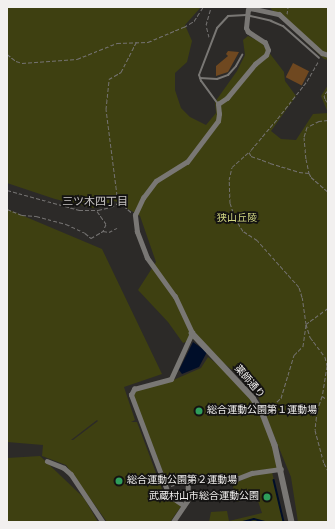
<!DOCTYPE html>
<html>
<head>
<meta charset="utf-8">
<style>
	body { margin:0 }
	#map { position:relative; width:335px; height:529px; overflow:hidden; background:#2c2a28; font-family:"Nunito Sans","Noto Sans JP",sans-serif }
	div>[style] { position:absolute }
	.green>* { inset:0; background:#3e4011 }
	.water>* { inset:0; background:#000e29 }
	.stream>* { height:1.5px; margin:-0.75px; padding:0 0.75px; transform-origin:0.75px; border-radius:0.75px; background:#000e29 }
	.building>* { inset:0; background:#6f4820; transform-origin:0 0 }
	.path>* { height:1px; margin-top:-0.5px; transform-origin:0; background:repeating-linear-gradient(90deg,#747271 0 4px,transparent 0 6px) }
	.service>* { height:2px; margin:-1px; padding:0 1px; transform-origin:1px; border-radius:1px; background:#797774 }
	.minor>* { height:4.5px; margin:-2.25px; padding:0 2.25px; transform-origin:2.25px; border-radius:2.25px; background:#797774 }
	.tertiary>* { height:5.5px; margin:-2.75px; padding:0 2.75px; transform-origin:2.75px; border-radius:2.75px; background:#797774 }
	.dots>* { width:11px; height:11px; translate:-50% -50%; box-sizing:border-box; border:2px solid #141312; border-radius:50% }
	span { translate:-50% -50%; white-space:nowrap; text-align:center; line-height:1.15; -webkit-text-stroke:3.5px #141312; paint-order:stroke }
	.park-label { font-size:10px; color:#d0d582 }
	.street-label { font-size:10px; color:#f2f0ef }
	.poi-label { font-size:10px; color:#f2f0ef }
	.left { translate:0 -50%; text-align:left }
	.right { translate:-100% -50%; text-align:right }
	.neighbourhood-label { font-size:11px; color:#c8c5c3 }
	.frame { position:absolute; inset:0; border:8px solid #f2f0ef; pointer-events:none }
</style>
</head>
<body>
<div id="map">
	<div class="green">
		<i style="clip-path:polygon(7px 7px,201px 7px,185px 25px,192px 41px,187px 62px,175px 73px,175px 90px,181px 108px,190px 117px,206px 125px,216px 113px,215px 102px,237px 71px,245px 55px,243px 40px,248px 36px,261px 42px,284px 72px,285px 81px,296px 96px,271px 131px,281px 139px,296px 140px,313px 114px,328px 113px,321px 96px,328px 85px,328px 522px,298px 522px,291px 477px,254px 387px,193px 339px,183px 343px,168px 322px,138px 290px,156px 262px,140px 216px,115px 201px,93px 208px,55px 199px,7px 183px)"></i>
		<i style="clip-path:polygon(269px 7px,328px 7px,328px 60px,324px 59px)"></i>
		<i style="clip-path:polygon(evenodd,7px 209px,102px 249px,162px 374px,124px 387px,135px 420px,131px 422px,137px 422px,165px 497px,182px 505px,170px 522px,107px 522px,66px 465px,42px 456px,43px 445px,7px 442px,7px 209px,97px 420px,98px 421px,73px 440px,71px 440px,97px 420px)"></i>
		<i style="clip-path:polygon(208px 357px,230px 374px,250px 398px,268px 423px,283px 468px,252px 471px,231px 480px,191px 478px,168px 485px,133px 395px,135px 390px,171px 381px,201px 368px)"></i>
		<i style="clip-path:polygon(40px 456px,84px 498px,98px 522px,7px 522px,7px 458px)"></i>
		<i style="clip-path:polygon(272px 472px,283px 522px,209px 522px,211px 512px,227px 511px,229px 521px,262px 513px,256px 495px,237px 502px,234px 499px,233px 484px,253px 475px)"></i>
	</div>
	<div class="water">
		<i style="clip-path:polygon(193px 342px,207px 352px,199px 367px,182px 374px,179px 370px)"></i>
	</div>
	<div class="stream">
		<i style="left:274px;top:480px;width:43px;rotate:76.6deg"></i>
		<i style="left:243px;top:522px;width:11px;rotate:-15deg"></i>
		<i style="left:254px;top:519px;width:11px;rotate:15deg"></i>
	</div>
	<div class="building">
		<i style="clip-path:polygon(228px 51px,239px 52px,228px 72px,216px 76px,216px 66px,228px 56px,226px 54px)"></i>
		<i style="left:293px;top:63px;width:18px;height:16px;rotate:27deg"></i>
	</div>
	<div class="path">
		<i style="left:287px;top:14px;width:7px;rotate:-82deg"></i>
		<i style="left:209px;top:37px;width:12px;rotate:-104deg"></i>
		<i style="left:206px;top:25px;width:19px;rotate:-74deg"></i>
		<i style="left:7px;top:54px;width:11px;rotate:38deg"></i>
		<i style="left:16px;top:61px;width:6px;rotate:18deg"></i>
		<i style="left:22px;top:63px;width:55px;rotate:-4.2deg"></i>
		<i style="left:77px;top:59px;width:43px;rotate:-21.8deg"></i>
		<i style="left:117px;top:43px;width:31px;rotate:-2deg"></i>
		<i style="left:148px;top:42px;width:39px;rotate:-23deg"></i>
		<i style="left:184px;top:27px;width:12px;rotate:-31deg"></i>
		<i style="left:194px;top:21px;width:17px;rotate:-57deg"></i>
		<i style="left:328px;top:90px;width:6px;rotate:129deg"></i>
		<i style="left:324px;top:95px;width:4px;rotate:76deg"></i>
		<i style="left:325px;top:99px;width:5px;rotate:53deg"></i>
		<i style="left:328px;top:120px;width:9px;rotate:174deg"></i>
		<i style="left:319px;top:121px;width:13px;rotate:153deg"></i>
		<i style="left:307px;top:127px;width:10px;rotate:107deg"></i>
		<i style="left:304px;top:137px;width:22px;rotate:85deg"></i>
		<i style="left:306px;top:159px;width:14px;rotate:78deg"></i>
		<i style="left:309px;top:173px;width:4px;rotate:63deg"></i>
		<i style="left:311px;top:177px;width:23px;rotate:41deg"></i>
		<i style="left:249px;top:152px;width:4px;rotate:63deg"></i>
		<i style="left:251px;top:156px;width:20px;rotate:20deg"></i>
		<i style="left:270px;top:163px;width:30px;rotate:17deg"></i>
		<i style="left:299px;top:172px;width:10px;rotate:6deg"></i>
		<i style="left:7px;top:190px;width:75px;rotate:15.5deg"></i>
		<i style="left:79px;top:210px;width:19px"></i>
		<i style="left:98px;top:210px;width:13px;rotate:-13deg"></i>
		<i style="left:111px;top:207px;width:8px;rotate:-30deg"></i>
		<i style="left:7px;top:209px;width:16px;rotate:22deg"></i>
		<i style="left:22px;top:215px;width:14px;rotate:4deg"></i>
		<i style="left:36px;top:216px;width:31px;rotate:15deg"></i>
		<i style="left:66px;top:224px;width:21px;rotate:25deg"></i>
		<i style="left:85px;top:233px;width:8px;rotate:40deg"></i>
		<i style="left:91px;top:238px;width:14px;rotate:-30deg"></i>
		<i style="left:97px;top:211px;width:16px;rotate:55deg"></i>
		<i style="left:106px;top:224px;width:8px;rotate:113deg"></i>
		<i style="left:103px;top:231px;width:6px;rotate:9deg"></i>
		<i style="left:109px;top:232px;width:9px;rotate:-27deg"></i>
		<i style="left:131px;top:212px;width:16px;rotate:-140deg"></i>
		<i style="left:119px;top:202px;width:7px;rotate:-106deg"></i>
		<i style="left:117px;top:195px;width:87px;rotate:-97.3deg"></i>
		<i style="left:106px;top:109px;width:30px;rotate:-84deg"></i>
		<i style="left:109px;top:79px;width:14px;rotate:-30deg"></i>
		<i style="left:121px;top:72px;width:34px;rotate:-63deg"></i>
		<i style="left:328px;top:308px;width:27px;rotate:144deg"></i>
		<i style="left:306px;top:324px;width:14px;rotate:73deg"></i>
		<i style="left:310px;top:337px;width:25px;rotate:53deg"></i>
		<i style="left:325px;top:357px;width:9px;rotate:77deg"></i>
		<i style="left:327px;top:366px;width:30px;rotate:99deg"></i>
		<i style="left:322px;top:396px;width:16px;rotate:108deg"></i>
		<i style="left:317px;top:411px;width:19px;rotate:96deg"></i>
		<i style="left:315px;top:430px;width:34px;rotate:75deg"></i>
		<i style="left:324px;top:463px;width:9px;rotate:63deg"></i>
		<i style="left:322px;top:396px;width:7px;rotate:34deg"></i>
		<i style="left:268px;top:410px;width:18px;rotate:-43deg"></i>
		<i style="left:281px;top:398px;width:45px;rotate:-73.2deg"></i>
		<i style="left:294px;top:355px;width:13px;rotate:-45deg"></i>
		<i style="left:303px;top:346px;width:22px;rotate:-82deg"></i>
		<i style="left:306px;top:324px;width:27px;rotate:-98deg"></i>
		<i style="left:302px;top:297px;width:10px;rotate:-107deg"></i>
		<i style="left:299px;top:287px;width:63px;rotate:-131.8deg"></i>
		<i style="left:257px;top:240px;width:17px;rotate:-147deg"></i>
		<i style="left:243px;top:231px;width:15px;rotate:-122deg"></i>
		<i style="left:235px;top:218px;width:16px;rotate:-108deg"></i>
		<i style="left:230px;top:203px;width:23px;rotate:-92deg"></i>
		<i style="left:229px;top:180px;width:13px;rotate:-77deg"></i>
		<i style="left:232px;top:167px;width:25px;rotate:-42deg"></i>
		<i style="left:251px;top:150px;width:35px;rotate:-50deg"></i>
		<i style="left:274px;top:123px;width:53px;rotate:-51.8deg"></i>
		<i style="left:307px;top:81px;width:22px;rotate:-60deg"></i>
		<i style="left:171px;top:486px;width:13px;rotate:-18deg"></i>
	</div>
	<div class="service">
		<i style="left:200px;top:78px;width:17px;rotate:3deg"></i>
		<i style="left:217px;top:79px;width:12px;rotate:-20deg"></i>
		<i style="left:228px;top:75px;width:12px;rotate:-48deg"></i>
		<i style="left:236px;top:66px;width:13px;rotate:-61deg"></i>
		<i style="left:218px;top:104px;width:29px;rotate:-126deg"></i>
		<i style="left:201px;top:81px;width:6px;rotate:-108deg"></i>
		<i style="left:199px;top:75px;width:50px;rotate:-69deg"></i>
		<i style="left:217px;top:28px;width:16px;rotate:-47deg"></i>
		<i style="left:228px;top:16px;width:18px;rotate:-3deg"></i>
		<i style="left:246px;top:15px;width:26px;rotate:13deg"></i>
		<i style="left:271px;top:21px;width:13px;rotate:23deg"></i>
		<i style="left:283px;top:26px;width:48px;rotate:41.6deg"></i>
	</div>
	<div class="minor">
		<i style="left:47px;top:461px;width:18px;rotate:22deg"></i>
		<i style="left:64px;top:468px;width:9px;rotate:41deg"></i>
		<i style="left:71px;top:474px;width:58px;rotate:56.3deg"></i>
		<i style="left:184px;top:506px;width:18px;rotate:-146deg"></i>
		<i style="left:169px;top:496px;width:108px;rotate:-110.6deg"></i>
		<i style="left:131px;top:395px;width:7px;rotate:-63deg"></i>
		<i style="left:134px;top:389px;width:38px;rotate:-15deg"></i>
		<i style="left:171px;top:379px;width:51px;rotate:-65.5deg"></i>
		<i style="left:192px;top:333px;width:40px;rotate:-115deg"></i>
		<i style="left:175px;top:297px;width:48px;rotate:-125.7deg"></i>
		<i style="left:147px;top:258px;width:28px;rotate:-111deg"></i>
		<i style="left:137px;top:232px;width:17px;rotate:-97deg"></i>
		<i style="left:135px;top:215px;width:19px;rotate:-65deg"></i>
		<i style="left:143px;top:198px;width:21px;rotate:-53deg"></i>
		<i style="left:156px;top:181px;width:36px;rotate:-32deg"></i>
		<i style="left:187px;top:162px;width:51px;rotate:-52.9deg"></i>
		<i style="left:218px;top:121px;width:7px;rotate:-82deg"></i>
		<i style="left:219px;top:114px;width:10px;rotate:-96deg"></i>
		<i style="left:218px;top:104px;width:11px;rotate:-34deg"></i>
		<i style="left:227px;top:98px;width:44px;rotate:-50.5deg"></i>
		<i style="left:255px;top:64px;width:14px;rotate:-39deg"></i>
		<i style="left:266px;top:55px;width:5px;rotate:-68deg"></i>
		<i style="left:268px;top:50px;width:8px;rotate:-113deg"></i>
		<i style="left:265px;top:43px;width:20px;rotate:-147deg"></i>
		<i style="left:248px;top:32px;width:4px;rotate:-117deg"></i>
		<i style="left:246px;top:28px;width:18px;rotate:-84deg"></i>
		<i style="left:248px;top:10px;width:3px;rotate:-45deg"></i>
		<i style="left:250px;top:8px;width:30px;rotate:12deg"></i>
		<i style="left:279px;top:14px;width:58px;rotate:42.2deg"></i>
		<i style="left:322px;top:53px;width:6px;rotate:18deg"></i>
		<i style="left:173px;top:522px;width:25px;rotate:-56deg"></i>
		<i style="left:187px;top:501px;width:21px;rotate:-87deg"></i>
		<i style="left:188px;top:480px;width:43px;rotate:1.3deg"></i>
		<i style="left:231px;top:481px;width:22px;rotate:-21deg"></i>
		<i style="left:252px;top:473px;width:29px;rotate:-8deg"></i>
	</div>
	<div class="tertiary">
		<i style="left:192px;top:333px;width:89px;rotate:46.8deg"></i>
		<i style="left:253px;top:398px;width:19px;rotate:58deg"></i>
		<i style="left:263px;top:414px;width:33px;rotate:69deg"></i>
		<i style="left:275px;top:445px;width:79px;rotate:77.6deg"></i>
	</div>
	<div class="dots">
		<i style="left:199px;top:411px;background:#2e9e5b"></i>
		<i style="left:119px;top:481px;background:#2e9e5b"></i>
		<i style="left:267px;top:497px;background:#2e9e5b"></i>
	</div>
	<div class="park-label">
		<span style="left:237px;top:219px">狭山丘陵</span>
	</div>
	<div class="street-label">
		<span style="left:249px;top:382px;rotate:49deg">薬師通り</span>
	</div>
	<div class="poi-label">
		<span class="left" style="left:207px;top:411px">総合運動公園第１運動場</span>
		<span class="left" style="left:127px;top:481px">総合運動公園第２運動場</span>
		<span class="right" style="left:259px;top:497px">武蔵村山市総合運動公園</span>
	</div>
	<div class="neighbourhood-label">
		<span style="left:95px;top:202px">三ツ木四丁目</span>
	</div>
	<div class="frame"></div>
</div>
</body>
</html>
